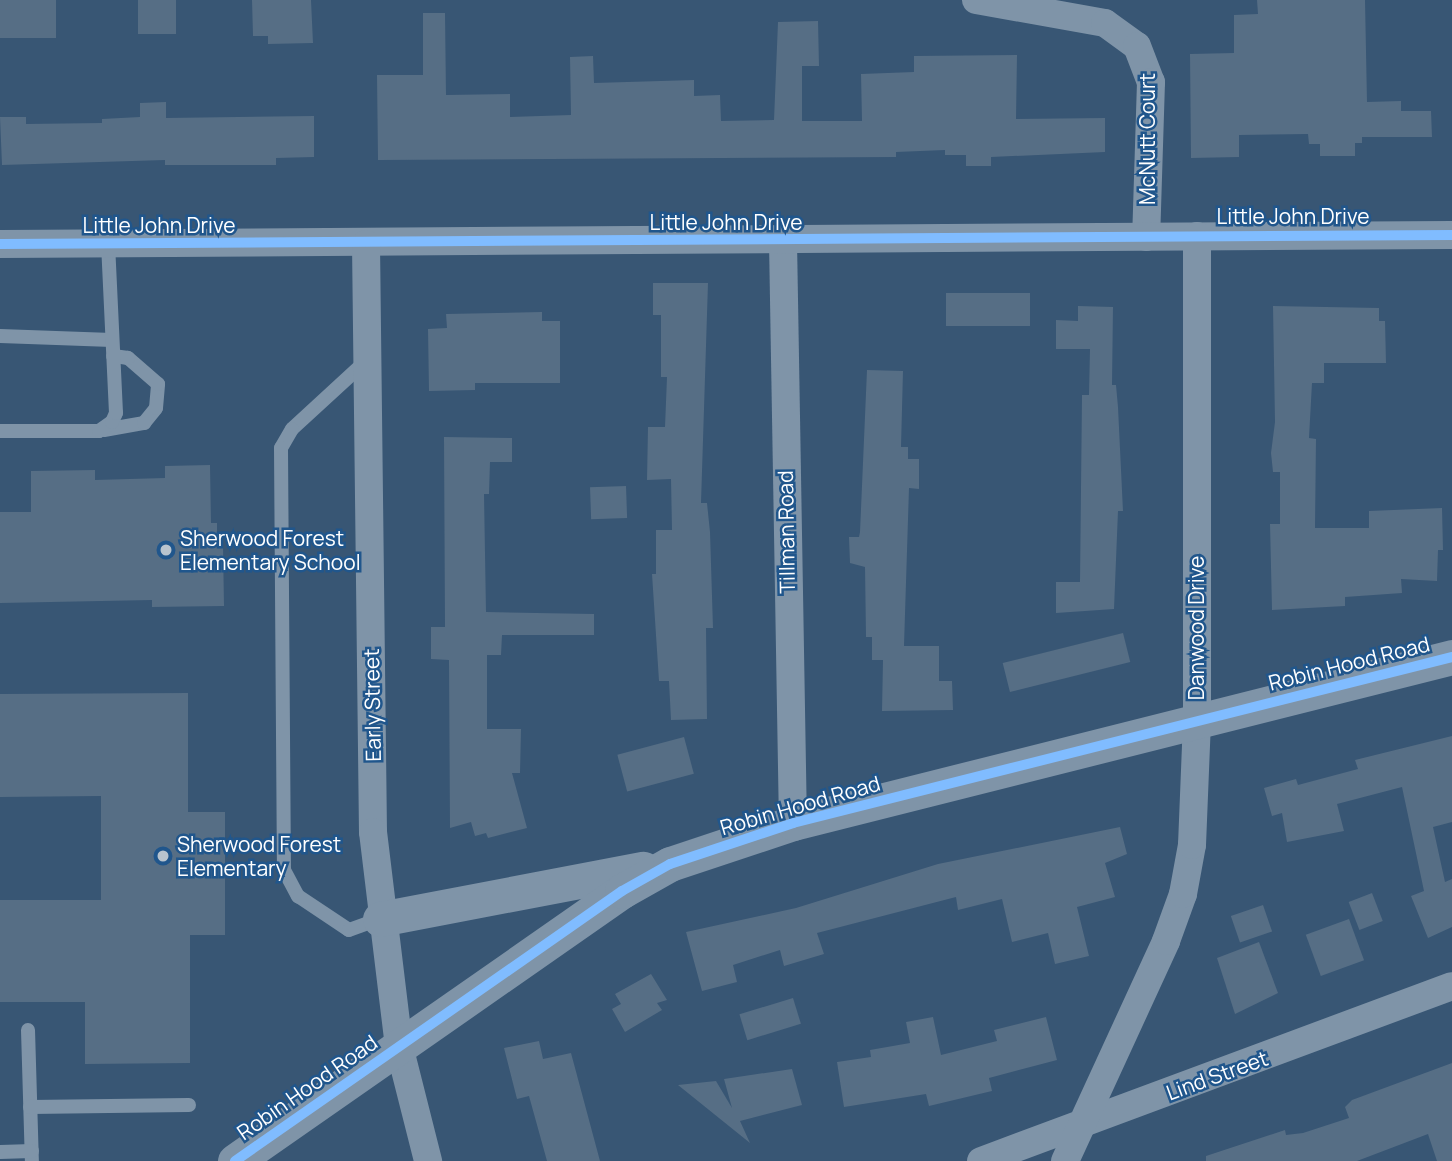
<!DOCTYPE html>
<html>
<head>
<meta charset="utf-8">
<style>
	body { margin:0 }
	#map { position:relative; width:1452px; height:1161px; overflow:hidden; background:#385674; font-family:Manrope,sans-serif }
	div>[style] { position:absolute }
	.building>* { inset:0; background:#566e85; transform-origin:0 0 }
	.service>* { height:14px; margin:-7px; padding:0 7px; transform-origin:7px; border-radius:7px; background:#7f94a8 }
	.minor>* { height:28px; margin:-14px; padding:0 14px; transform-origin:14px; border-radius:14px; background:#7f94a8 }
	.tertiary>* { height:35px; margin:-17.5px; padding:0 17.5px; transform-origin:17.5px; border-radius:17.5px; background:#7f94a8 }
	.cycleway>* { height:10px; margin:-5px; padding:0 5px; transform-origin:5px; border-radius:5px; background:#80bcff }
	.dots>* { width:19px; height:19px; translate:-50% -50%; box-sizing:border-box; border:4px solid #20568c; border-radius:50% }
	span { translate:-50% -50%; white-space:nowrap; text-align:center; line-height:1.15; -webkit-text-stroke:5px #20568c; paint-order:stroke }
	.street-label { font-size:21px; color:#fff }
	.poi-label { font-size:21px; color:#fff }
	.left { translate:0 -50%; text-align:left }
</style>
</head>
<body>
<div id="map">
	<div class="building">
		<i style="left:0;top:0;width:56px;height:38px"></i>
		<i style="left:138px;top:0;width:38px;height:34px"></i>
		<i style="clip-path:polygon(252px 0,311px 0,313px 43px,268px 44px,268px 36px,253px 36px)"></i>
		<i style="clip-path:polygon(1257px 0,1365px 0,1367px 102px,1401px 101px,1401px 111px,1431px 111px,1432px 137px,1362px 137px,1362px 143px,1355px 143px,1355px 156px,1320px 156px,1320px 144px,1309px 144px,1308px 134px,1239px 135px,1239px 157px,1191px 158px,1190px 54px,1234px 53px,1234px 15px,1258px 14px)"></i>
		<i style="clip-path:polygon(423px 13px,445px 13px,446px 95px,510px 94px,510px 117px,571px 115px,570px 57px,593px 56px,594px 83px,694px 80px,694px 96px,720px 95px,721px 121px,774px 120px,778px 22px,818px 21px,819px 66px,802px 66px,802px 121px,862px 121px,861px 74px,914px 72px,914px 56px,1017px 55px,1016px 119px,1105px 118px,1105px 152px,991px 157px,991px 166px,966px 166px,966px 155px,945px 155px,945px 150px,896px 152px,896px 157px,378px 160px,377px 75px,423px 75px)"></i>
		<i style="clip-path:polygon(166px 102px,166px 118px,314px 116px,314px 157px,276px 158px,276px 165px,165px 165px,165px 160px,2px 165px,0 117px,26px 117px,26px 124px,102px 123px,102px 119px,140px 117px,140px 103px)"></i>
		<i style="clip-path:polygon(653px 283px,708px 283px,701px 503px,707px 503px,710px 532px,713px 628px,706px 628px,707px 719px,671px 720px,669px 681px,659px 681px,652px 574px,656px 574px,656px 530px,672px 530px,671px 479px,647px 480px,648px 427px,665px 427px,667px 377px,661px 377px,661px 315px,653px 315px)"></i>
		<i style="left:1030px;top:293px;width:33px;height:84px;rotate:90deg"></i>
		<i style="clip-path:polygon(1078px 306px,1113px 307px,1112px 385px,1116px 385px,1118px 407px,1123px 511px,1118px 511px,1114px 609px,1056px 613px,1056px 582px,1080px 582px,1082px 395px,1089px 395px,1090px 349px,1056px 349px,1056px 320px,1078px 321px)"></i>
		<i style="clip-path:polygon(1273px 306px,1379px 308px,1379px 321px,1385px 321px,1386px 363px,1324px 363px,1324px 383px,1312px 383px,1309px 438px,1316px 439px,1315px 528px,1369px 528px,1369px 511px,1442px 508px,1443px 550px,1438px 550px,1437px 581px,1401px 579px,1402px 593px,1345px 597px,1345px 606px,1272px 610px,1270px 524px,1280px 524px,1280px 472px,1273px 472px,1271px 453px,1275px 422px)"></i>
		<i style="clip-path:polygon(542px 312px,542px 321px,560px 321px,560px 383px,475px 383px,475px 390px,429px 391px,428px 329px,447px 328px,446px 314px)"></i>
		<i style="clip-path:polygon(867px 370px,903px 371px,901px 447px,908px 447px,908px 459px,919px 459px,919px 489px,909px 488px,904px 646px,939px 646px,939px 681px,952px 681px,953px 710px,882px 711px,883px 660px,872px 660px,872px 637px,866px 637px,865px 567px,850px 563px,849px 537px,859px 537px,860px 532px)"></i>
		<i style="clip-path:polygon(444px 437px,512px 438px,512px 462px,490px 462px,489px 494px,484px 494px,486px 612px,594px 614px,594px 635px,502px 635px,501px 655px,487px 655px,487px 729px,521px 729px,520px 773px,512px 773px,527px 828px,488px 838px,486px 833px,475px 836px,471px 822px,450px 828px,449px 660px,431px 659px,431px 627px,445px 627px)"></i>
		<i style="clip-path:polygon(210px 465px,211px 523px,217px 523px,217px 546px,223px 545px,224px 606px,152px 607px,152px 600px,0 603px,0 512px,31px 512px,31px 471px,95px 470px,95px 480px,165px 478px,165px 466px)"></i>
		<i style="left:626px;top:486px;width:32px;height:36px;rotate:88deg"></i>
		<i style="left:1123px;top:633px;width:30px;height:124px;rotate:76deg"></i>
		<i style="clip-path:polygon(188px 693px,188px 812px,225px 812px,225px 935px,190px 935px,190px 1063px,85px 1064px,85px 1002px,0 1002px,0 900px,101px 900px,101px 796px,0 797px,0 694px)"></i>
		<i style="clip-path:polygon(1452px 736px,1452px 822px,1433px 827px,1445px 882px,1452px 879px,1452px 927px,1428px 938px,1411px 896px,1424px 891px,1402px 787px,1337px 804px,1344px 831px,1287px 842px,1282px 813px,1272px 816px,1264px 788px,1296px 779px,1298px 785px,1358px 769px,1355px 760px)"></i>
		<i style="left:684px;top:737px;width:38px;height:69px;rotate:75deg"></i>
		<i style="clip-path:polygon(1120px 827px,1127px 854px,1105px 863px,1115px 897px,1077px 907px,1089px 956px,1055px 964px,1048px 933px,1012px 942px,1002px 899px,958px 910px,956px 897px,817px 933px,824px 954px,784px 966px,780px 950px,733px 965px,737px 982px,702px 991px,686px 932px,796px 908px,938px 864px)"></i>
		<i style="left:1372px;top:893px;width:30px;height:25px;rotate:69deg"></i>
		<i style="left:1263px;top:905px;width:28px;height:34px;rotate:71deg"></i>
		<i style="left:1349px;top:919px;width:44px;height:46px;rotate:70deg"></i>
		<i style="clip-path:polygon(1259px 942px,1278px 993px,1235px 1014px,1217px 958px)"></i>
		<i style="clip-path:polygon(651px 974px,667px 1000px,657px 1003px,662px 1010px,625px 1032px,612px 1009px,621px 1004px,615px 994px)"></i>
		<i style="left:793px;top:998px;width:27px;height:56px;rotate:73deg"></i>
		<i style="clip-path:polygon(933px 1017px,941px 1055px,997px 1041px,994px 1030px,1046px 1017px,1057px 1060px,989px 1078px,992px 1091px,929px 1106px,926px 1094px,844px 1107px,837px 1062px,871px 1057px,870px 1050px,910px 1043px,906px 1022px)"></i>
		<i style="clip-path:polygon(539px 1041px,543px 1059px,571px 1053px,600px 1161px,547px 1161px,529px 1096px,517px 1099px,504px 1048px)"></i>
		<i style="clip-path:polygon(1452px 1063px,1452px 1161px,1437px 1161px,1428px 1134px,1357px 1161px,1206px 1161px,1206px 1156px,1285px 1130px,1286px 1135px,1303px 1133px,1349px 1118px,1345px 1107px,1352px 1100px)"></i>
		<i style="clip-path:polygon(792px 1069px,802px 1105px,740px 1121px,750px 1143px,678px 1085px,716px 1081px,732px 1108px,724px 1079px)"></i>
	</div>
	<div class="service">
		<i style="left:0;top:336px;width:112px;rotate:2deg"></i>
		<i style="left:366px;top:361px;width:100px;rotate:137.4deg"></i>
		<i style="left:292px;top:429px;width:22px;rotate:120deg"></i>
		<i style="left:281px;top:448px;width:422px;rotate:89.6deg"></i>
		<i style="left:284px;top:870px;width:30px;rotate:62deg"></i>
		<i style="left:298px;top:896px;width:61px;rotate:33.7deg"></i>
		<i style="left:349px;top:930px;width:33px;rotate:-20deg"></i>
		<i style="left:104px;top:430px;width:41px;rotate:-9.9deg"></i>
		<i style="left:144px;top:423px;width:19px;rotate:-51deg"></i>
		<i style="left:156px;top:408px;width:24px;rotate:-85deg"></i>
		<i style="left:158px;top:384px;width:40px;rotate:-139deg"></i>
		<i style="left:128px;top:358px;width:15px;rotate:-172deg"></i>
		<i style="left:0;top:431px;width:99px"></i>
		<i style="left:99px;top:431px;width:16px;rotate:-35deg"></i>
		<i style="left:112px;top:422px;width:10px;rotate:-66deg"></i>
		<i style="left:116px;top:413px;width:169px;rotate:-92.7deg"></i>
		<i style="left:28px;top:1030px;width:131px;rotate:88.3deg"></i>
		<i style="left:30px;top:1107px;width:159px;rotate:-0.7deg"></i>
		<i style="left:0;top:1152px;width:32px;rotate:-2deg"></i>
	</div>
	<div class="minor">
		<i style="left:976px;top:0;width:131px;rotate:10.1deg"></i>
		<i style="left:1105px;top:23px;width:39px;rotate:36deg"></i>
		<i style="left:1137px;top:46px;width:39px;rotate:69deg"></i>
		<i style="left:1151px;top:82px;width:155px;rotate:91.8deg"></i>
		<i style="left:783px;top:241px;width:582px;rotate:89.02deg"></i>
		<i style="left:0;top:244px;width:1452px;rotate:-0.36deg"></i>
		<i style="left:366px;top:244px;width:588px;rotate:89.32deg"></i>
		<i style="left:373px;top:832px;width:216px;rotate:83.1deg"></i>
		<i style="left:399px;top:1046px;width:119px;rotate:75.8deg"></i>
		<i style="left:981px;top:1161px;width:502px;rotate:-20.38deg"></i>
		<i style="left:1065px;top:1161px;width:242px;rotate:-65.3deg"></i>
		<i style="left:1166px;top:941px;width:50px;rotate:-70.1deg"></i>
		<i style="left:1183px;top:894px;width:50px;rotate:-79.6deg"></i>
		<i style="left:1192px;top:845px;width:124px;rotate:-87.7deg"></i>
		<i style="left:1197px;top:721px;width:485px;rotate:-90deg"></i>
	</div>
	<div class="tertiary">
		<i style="left:380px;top:919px;width:268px;rotate:-10.8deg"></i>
		<i style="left:235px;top:1161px;width:472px;rotate:-34.9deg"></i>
		<i style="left:622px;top:891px;width:55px;rotate:-29.4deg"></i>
		<i style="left:670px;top:864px;width:130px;rotate:-18.4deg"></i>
		<i style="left:793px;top:823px;width:680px;rotate:-14.14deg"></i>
	</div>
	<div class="cycleway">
		<i style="left:0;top:244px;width:1452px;rotate:-0.36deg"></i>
		<i style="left:235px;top:1161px;width:472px;rotate:-34.9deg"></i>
		<i style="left:622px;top:891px;width:55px;rotate:-29.4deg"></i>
		<i style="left:670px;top:864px;width:130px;rotate:-18.4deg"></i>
		<i style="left:793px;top:823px;width:680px;rotate:-14.14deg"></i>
	</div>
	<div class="dots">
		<i style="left:166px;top:550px;background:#b9c4ce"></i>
		<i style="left:163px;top:856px;background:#b9c4ce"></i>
	</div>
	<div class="street-label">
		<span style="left:1147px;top:139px;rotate:-90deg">McNutt Court</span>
		<span style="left:1293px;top:216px">Little John Drive</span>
		<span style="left:726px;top:222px">Little John Drive</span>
		<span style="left:159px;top:225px">Little John Drive</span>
		<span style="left:786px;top:532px;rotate:-91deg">Tillman Road</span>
		<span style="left:1196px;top:628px;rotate:-90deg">Danwood Drive</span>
		<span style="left:1349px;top:663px;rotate:-14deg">Robin Hood Road</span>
		<span style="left:372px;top:705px;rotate:-91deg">Early Street</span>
		<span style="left:800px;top:805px;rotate:-16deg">Robin Hood Road</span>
		<span style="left:1217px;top:1075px;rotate:-20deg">Lind Street</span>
		<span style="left:307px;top:1087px;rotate:-35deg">Robin Hood Road</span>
	</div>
	<div class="poi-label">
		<span class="left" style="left:180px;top:550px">Sherwood Forest<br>Elementary School</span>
		<span class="left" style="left:177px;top:856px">Sherwood Forest<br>Elementary</span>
	</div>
</div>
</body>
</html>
